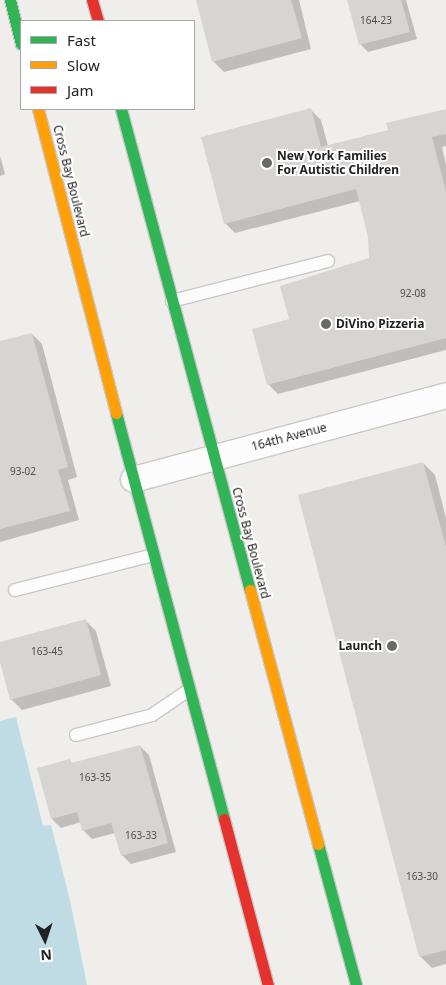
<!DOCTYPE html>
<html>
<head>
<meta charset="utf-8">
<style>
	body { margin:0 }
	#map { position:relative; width:446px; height:985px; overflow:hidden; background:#f0eeeb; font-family:"Noto Sans",sans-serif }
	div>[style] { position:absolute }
	.water>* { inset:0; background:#bfdbe3 }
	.shadow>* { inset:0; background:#0003 }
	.building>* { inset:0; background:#d7d4d2 }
	.roads { filter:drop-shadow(1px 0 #c9c8c7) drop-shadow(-1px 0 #c9c8c7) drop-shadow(0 1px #c9c8c7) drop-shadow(0 -1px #c9c8c7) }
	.lane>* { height:12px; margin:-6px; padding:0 6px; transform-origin:6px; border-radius:6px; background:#fdfcfc }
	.street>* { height:25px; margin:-12.5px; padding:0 12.5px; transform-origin:12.5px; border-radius:12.5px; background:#fdfcfc }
	.fast>* { height:11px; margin:-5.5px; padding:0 5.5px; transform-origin:5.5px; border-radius:5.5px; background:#30b455 }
	.slow>* { height:11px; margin:-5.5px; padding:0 5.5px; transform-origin:5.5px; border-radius:5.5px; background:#ff9f0a }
	.jam>* { height:11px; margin:-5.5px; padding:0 5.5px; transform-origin:5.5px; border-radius:5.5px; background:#e5322d }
	.dots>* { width:14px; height:14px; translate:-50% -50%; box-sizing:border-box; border:2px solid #fff; border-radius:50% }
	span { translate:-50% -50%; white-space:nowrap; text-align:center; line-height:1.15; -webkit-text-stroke:4px #fff; paint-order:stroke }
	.number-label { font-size:10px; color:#4f4e4e }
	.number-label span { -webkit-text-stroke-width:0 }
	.poi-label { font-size:12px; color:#222; font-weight:700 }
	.left { translate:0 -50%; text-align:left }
	.right { translate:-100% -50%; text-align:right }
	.street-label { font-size:12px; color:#222 }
	.legend { position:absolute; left:20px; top:20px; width:175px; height:90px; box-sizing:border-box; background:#fff; border:1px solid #a7a7a7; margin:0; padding:6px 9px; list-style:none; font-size:15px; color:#222 }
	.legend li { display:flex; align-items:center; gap:10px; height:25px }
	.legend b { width:25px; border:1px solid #a7a7a7 }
	.north { position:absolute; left:20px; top:915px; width:50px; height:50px; -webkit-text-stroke:4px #fff; paint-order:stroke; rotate:176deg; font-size:14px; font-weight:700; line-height:20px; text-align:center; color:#222 }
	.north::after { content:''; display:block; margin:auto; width:18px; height:22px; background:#222; clip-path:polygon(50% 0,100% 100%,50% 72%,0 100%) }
</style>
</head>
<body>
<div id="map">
	<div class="water">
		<i style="clip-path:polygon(16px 717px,43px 826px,51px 825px,71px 905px,87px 985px,0 985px,0 721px)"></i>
	</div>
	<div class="shadow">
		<i style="clip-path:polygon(197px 0,299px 0,311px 49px,224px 72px,213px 61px)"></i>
		<i style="clip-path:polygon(348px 0,406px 0,417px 39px,368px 52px,360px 44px)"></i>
		<i style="clip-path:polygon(311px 110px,321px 120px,328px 146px,390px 131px,446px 110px,446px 146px,442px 147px,446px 165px,446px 350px,278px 394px,268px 384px,291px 320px,343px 266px,371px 259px,370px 236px,360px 201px,235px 233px,225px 223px)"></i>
		<i style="clip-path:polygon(0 156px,5px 174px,0 176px)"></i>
		<i style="clip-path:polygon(32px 334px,42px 344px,77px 477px,68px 480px,79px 520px,0 542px,0 342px)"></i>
		<i style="clip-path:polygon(423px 463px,435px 475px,446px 518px,446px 964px,432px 968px,420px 956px)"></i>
		<i style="clip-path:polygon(86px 621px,96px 631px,111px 686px,22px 710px,11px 699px,0 657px,0 644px)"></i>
		<i style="clip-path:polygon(140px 746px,149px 755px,176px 852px,131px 864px,122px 855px,115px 833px,92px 839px,83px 830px,81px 822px,61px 828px,52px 819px,39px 769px,70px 761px,73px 764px)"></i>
	</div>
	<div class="building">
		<i style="clip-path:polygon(196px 0,291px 0,302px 38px,212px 62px)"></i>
		<i style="clip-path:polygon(347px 0,401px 0,410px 32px,359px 45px)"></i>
		<i style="clip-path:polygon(311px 108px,321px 147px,388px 130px,386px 123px,446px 109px,446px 134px,432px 137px,446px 192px,446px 338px,267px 385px,252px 329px,289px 319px,280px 286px,369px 258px,368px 237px,356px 189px,224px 224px,201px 137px)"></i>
		<i style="clip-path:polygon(32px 333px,68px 467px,58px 470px,70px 511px,0 529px,0 341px)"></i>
		<i style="clip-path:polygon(423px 462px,446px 547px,446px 950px,419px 957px,298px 495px)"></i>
		<i style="clip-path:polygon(86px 619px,101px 675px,10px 700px,0 662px,0 642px)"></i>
		<i style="clip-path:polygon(140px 745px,168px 843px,121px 856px,111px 823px,82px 831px,77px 812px,51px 819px,37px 768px,70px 759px,71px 763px)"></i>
	</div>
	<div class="roads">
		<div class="lane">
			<i style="left:172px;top:301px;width:161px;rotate:-14.4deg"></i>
			<i style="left:15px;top:590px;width:142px;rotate:-14.2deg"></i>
			<i style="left:76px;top:735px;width:79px;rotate:-14.7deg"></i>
			<i style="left:152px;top:715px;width:45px;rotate:-34deg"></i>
		</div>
		<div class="street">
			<i style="left:133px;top:479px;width:324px;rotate:-15deg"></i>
		</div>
		<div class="fast">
			<i style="left:10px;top:0;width:45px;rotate:76deg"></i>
			<i style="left:121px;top:109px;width:498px;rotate:75deg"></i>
			<i style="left:116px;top:413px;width:420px;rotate:75.1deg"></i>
			<i style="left:318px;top:844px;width:146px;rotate:74.9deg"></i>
		</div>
		<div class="slow">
			<i style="left:38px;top:109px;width:314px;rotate:75.6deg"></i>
			<i style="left:250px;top:590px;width:263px;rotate:75deg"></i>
		</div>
		<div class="jam">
			<i style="left:92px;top:0;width:22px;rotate:74deg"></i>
			<i style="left:224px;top:819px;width:172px;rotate:75.2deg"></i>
		</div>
	</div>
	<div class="dots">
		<i style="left:267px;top:163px;background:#6a6968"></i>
		<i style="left:326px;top:324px;background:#6a6968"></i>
		<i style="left:392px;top:646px;background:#6a6968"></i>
	</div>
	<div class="number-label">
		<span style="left:376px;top:21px">164-23</span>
		<span style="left:413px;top:294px">92-08</span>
		<span style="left:23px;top:472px">93-02</span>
		<span style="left:47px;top:652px">163-45</span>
		<span style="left:95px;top:778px">163-35</span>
		<span style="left:141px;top:836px">163-33</span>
		<span style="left:422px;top:877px">163-30</span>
	</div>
	<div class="poi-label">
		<span class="left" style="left:277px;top:163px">New York Families<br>For Autistic Children</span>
		<span class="left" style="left:336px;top:324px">DiVino Pizzeria</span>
		<span class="right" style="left:382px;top:646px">Launch</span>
	</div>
	<div class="street-label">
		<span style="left:71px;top:181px;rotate:76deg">Cross Bay Boulevard</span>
		<span style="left:289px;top:437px;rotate:-15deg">164th Avenue</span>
		<span style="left:251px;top:543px;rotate:75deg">Cross Bay Boulevard</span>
	</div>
	<ul class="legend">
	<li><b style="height:6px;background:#30b455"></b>Fast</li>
	<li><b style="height:6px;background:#ff9f0a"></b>Slow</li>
	<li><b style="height:6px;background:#e5322d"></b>Jam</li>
	</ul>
	<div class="north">N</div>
</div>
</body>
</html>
